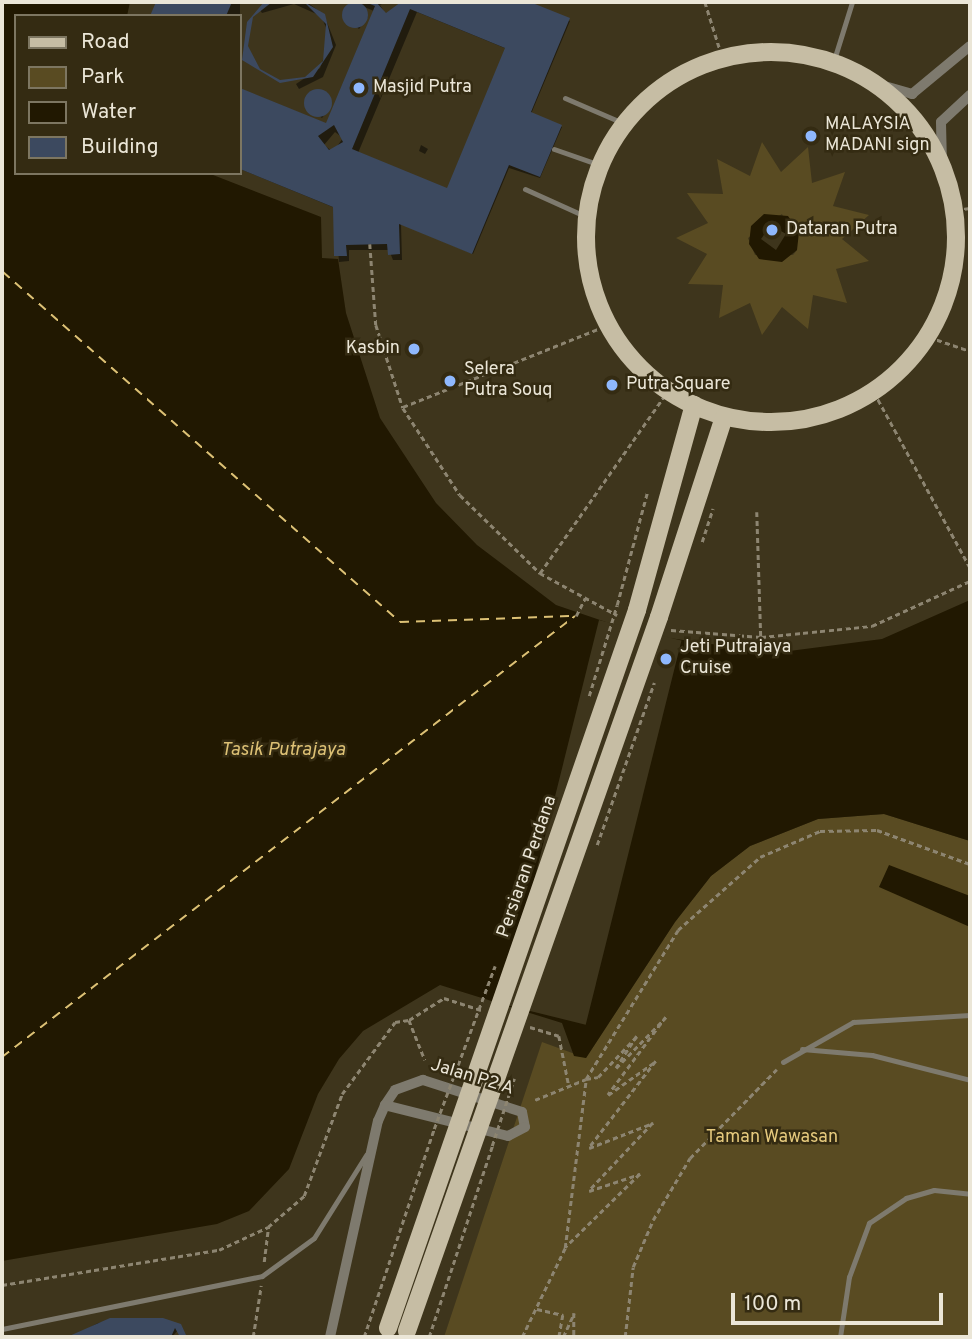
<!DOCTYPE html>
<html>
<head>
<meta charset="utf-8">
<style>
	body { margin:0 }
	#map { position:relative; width:972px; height:1339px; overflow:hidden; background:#3e351c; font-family:Overpass,sans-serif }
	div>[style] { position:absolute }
	.green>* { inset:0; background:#594b22 }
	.water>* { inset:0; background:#211801 }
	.pier>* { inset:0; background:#3e351c; transform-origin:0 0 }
	.shadow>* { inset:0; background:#0007; transform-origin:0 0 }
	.ferry>* { height:2px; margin-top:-1px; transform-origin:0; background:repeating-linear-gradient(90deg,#ddc175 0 9px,transparent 0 16px) }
	.building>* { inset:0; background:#3c495f }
	.round { border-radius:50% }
	.path>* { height:2.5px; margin-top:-1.25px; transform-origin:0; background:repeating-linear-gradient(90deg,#8d8571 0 5px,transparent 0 8.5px) }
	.service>* { height:5px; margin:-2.5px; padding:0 2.5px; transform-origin:2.5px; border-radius:2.5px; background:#7e7a6e }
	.minor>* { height:10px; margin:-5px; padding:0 5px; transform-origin:5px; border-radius:5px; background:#7e7a6e }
	.primary>* { height:18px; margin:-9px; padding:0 9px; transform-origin:9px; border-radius:9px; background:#c6bda4 }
	.primary>.ring { margin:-9px; padding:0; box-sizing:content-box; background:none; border:18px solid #c6bda4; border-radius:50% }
	.path-bridge>* { height:2.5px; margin-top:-1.25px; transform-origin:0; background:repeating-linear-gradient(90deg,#8d8571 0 5px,transparent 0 8.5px) }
	.primary-bridge>* { height:18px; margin:-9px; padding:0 9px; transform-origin:9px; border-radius:9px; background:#c6bda4 }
	.dots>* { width:19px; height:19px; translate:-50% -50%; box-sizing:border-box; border:4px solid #342b12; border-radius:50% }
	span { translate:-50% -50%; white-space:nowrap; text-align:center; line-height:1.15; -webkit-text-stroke:5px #342b12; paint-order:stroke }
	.poi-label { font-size:18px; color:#ebe6d7 }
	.left { translate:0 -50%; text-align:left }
	.right { translate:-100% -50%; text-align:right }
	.street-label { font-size:18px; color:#ebe6d7 }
	.park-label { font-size:18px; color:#e5c97d }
	.water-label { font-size:19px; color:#ddc175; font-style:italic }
	.frame { position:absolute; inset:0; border:4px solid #ebe6d7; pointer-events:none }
	.legend { position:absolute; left:14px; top:14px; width:228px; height:161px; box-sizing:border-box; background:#342b12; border:2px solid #7d7661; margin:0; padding:9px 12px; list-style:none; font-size:21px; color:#ebe6d7 }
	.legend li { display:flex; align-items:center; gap:14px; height:35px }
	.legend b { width:35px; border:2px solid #7d7661 }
	.scale { position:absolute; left:731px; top:1293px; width:212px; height:32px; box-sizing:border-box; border:4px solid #ebe6d7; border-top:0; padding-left:9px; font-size:21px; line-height:24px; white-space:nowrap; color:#ebe6d7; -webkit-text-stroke:5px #342b12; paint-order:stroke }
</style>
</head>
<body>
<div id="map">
	<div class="green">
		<i style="clip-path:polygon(evenodd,762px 142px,781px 172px,808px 147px,812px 183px,845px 172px,833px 206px,869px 215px,842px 239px,869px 261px,836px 269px,847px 303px,813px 295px,808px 329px,782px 307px,762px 335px,750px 303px,719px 318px,723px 285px,688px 284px,707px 254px,676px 238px,708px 223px,687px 193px,723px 194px,717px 159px,750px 176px,762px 142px,782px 214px,797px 250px,793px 255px,755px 255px,748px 238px,782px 214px)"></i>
		<i style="clip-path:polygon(884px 814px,970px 841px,970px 1337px,444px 1337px,542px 1042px,586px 1058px,675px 922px,711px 876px,750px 846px,818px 819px)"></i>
	</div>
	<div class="water">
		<i style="clip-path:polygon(2px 2px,130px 2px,127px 16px,16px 16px,16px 173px,208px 173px,321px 217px,322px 258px,338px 259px,346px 313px,380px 418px,436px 503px,477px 545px,556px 605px,641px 634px,774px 653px,882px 639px,970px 600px,970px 841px,884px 814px,818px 819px,750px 846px,711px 876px,675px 922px,586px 1058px,574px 1056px,562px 1023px,440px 985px,363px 1031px,339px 1059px,318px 1094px,289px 1169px,249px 1211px,217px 1224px,2px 1261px)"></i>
		<i style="clip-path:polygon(evenodd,764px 214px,788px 216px,799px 232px,797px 250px,782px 262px,759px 259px,749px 244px,751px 226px,764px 214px,771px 225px,786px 234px,776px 250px,761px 239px,771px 225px)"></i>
		<i style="clip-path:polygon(889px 865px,970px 896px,970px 927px,879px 887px)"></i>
	</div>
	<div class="pier">
		<i style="left:599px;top:620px;width:85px;height:396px;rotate:14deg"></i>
	</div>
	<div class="shadow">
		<i style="left:158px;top:2px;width:82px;height:15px"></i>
		<i style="clip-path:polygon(274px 2px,307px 2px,324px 15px,336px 45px,323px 77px,299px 89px,296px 84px,320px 68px,331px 39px,321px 16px,294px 4px,262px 13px,259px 9px)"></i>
		<i style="clip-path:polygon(evenodd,352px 2px,386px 2px,380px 5px,386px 15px,402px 2px,525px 2px,570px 21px,531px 114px,562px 127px,540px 178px,509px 168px,473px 254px,401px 224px,402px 260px,393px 260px,389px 250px,349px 250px,349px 261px,339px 262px,335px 208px,240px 169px,240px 90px,327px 126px,374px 11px,352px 2px,417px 12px,507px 49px,448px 190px,358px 153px,417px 12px,352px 2px,335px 132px,343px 138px,333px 152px,324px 145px,335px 132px)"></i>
		<i style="clip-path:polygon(355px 3px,368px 17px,359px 29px,344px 15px)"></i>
		<i style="clip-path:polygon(318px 93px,331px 106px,322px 118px,308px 107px)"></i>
		<i style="clip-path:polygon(421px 145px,428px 149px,425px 154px,419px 151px)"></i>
		<i style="clip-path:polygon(137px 1318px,172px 1323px,178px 1330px,172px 1337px,72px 1337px,98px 1323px)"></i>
	</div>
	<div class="ferry">
		<i style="left:2px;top:227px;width:45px;rotate:88.7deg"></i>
		<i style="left:3px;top:272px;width:529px;rotate:41.4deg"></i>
		<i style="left:400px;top:622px;width:176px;rotate:-2deg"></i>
		<i style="left:2px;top:1057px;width:723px;rotate:-37.58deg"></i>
	</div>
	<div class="building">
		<i class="round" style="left:342px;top:2px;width:26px;height:26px"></i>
		<i style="clip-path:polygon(156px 2px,232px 2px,226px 16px,150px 16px)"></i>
		<i style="clip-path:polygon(264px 2px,272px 2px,253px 17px,248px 46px,260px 69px,280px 80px,305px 77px,323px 61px,326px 24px,304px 2px,325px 14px,333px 47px,313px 77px,280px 83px,242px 60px,247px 22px)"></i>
		<i style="clip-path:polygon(evenodd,365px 2px,376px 2px,386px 13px,401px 2px,530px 2px,570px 18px,531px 112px,562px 125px,540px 177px,509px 165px,472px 254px,399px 224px,400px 254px,388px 255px,387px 244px,346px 245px,347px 256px,334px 256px,333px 207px,240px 169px,240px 88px,326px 123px,375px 6px,365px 2px,410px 9px,505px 48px,447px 188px,352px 149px,410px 9px,365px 2px,334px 125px,343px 142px,329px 150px,318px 136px,334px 125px)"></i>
		<i class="round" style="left:304px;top:89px;width:28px;height:28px"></i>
		<i style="clip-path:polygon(110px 1318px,163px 1318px,181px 1324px,186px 1335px,180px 1337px,175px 1328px,171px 1337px,67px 1337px)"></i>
	</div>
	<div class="path">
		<i style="left:705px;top:2px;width:60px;rotate:72.5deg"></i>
		<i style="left:956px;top:210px;width:14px;rotate:-8deg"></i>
		<i style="left:370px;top:244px;width:81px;rotate:85.8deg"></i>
		<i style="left:376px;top:325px;width:87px;rotate:72deg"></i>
		<i style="left:403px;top:408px;width:104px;rotate:56.8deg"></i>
		<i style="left:460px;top:495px;width:112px;rotate:44.3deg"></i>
		<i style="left:540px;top:573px;width:88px;rotate:28.6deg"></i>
		<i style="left:929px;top:337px;width:43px;rotate:18.9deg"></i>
		<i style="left:874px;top:392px;width:200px;rotate:61.3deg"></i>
		<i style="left:403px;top:407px;width:221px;rotate:-21.8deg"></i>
		<i style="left:757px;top:512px;width:125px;rotate:88.2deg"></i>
		<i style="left:702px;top:542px;width:35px;rotate:-72deg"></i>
		<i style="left:540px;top:573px;width:223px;rotate:-54.9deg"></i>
		<i style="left:617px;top:605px;width:116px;rotate:-75deg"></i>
		<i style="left:576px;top:616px;width:20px;rotate:-63deg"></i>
		<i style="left:671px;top:630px;width:90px;rotate:4.4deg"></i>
		<i style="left:761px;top:637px;width:112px;rotate:-5.7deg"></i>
		<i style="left:872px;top:626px;width:108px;rotate:-24.7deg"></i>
		<i style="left:409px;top:1020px;width:41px;rotate:-32.2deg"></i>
		<i style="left:444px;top:998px;width:39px;rotate:18deg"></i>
		<i style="left:530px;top:1027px;width:30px;rotate:17deg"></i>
		<i style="left:559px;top:1036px;width:51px;rotate:78.7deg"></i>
		<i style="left:535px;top:1100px;width:55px;rotate:-22.4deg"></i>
		<i style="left:586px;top:1079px;width:175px;rotate:-58.3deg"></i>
		<i style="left:678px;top:930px;width:110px;rotate:-41.7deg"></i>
		<i style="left:760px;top:857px;width:65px;rotate:-23.4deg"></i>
		<i style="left:820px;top:831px;width:57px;rotate:-1deg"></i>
		<i style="left:877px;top:830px;width:99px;rotate:20.1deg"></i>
		<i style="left:264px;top:1262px;width:35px;rotate:-83deg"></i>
		<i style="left:2px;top:1285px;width:220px;rotate:-9.2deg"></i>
		<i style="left:219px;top:1250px;width:54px;rotate:-25.1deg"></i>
		<i style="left:268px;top:1227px;width:48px;rotate:-40.7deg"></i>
		<i style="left:304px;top:1196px;width:109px;rotate:-69.6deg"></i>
		<i style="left:342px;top:1094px;width:89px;rotate:-53.6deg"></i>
		<i style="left:395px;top:1022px;width:14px;rotate:-8deg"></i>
		<i style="left:409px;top:1020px;width:43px;rotate:68.2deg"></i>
		<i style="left:537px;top:1309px;width:27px;rotate:13deg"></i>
		<i style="left:563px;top:1315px;width:22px;rotate:100deg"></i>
		<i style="left:253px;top:1337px;width:52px;rotate:-81.1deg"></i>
		<i style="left:364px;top:1337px;width:219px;rotate:-71.4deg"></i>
		<i style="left:429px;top:1337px;width:201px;rotate:-71.7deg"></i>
		<i style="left:522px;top:1337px;width:99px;rotate:-64.2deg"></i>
		<i style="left:565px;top:1248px;width:170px;rotate:-82.9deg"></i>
		<i style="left:586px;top:1079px;width:12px;rotate:-9deg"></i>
		<i style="left:598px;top:1077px;width:57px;rotate:-46.4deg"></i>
		<i style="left:637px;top:1036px;width:38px;rotate:123deg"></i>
		<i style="left:616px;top:1068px;width:71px;rotate:-45.6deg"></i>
		<i style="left:666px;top:1017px;width:97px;rotate:126.6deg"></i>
		<i style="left:608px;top:1095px;width:59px;rotate:-35.3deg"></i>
		<i style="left:656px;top:1061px;width:110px;rotate:127.6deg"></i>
		<i style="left:589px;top:1148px;width:69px;rotate:-21.3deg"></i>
		<i style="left:653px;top:1123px;width:93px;rotate:133.3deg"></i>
		<i style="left:589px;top:1191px;width:54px;rotate:-18.4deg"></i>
		<i style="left:640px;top:1174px;width:105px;rotate:135.4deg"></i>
		<i style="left:563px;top:1337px;width:26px;rotate:-65deg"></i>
		<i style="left:574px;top:1313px;width:24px;rotate:90deg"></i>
		<i style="left:625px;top:1337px;width:70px;rotate:-83.5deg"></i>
		<i style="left:633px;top:1267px;width:51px;rotate:-66.9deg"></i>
		<i style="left:653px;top:1220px;width:72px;rotate:-59.2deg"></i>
		<i style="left:690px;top:1158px;width:124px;rotate:-45.7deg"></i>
	</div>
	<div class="service">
		<i style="left:833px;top:63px;width:64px;rotate:-72.7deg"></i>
		<i style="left:565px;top:98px;width:65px;rotate:23.4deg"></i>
		<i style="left:554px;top:149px;width:49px;rotate:19.2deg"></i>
		<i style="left:525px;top:189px;width:68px;rotate:24.3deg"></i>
		<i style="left:802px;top:1049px;width:70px;rotate:4.9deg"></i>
		<i style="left:872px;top:1055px;width:101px;rotate:14.3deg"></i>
		<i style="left:783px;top:1062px;width:81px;rotate:-29.7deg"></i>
		<i style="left:853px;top:1022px;width:117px;rotate:-3.4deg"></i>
		<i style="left:2px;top:1329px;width:265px;rotate:-11.5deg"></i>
		<i style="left:262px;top:1276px;width:64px;rotate:-36.2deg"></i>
		<i style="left:314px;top:1238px;width:98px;rotate:-57.9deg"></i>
		<i style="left:840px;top:1337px;width:61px;rotate:-81.5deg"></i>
		<i style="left:849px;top:1277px;width:58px;rotate:-69.7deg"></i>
		<i style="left:869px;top:1223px;width:45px;rotate:-34deg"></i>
		<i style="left:906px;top:1198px;width:29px;rotate:-16deg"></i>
		<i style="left:934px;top:1190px;width:36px;rotate:6deg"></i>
	</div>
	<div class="minor">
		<i style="left:874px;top:83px;width:40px;rotate:16deg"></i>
		<i style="left:912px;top:94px;width:75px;rotate:-39.6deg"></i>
		<i style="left:942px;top:164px;width:42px;rotate:-91.4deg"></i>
		<i style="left:941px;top:122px;width:40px;rotate:-43deg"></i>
		<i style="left:330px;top:1337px;width:221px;rotate:-77.5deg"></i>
		<i style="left:378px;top:1121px;width:17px;rotate:-66deg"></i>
		<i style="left:385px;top:1105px;width:18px;rotate:-56deg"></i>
		<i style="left:395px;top:1090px;width:30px;rotate:-20deg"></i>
		<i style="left:423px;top:1080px;width:104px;rotate:17.9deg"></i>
		<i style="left:522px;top:1112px;width:15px;rotate:79deg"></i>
		<i style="left:525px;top:1127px;width:19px;rotate:152deg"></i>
		<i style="left:508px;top:1136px;width:127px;rotate:-165.9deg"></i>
	</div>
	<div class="primary">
		<i class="ring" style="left:586px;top:52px;width:352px;height:352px"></i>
		<i style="left:637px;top:610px;width:213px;rotate:-74.5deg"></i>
		<i style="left:659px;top:617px;width:210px;rotate:-72deg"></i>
	</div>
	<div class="path-bridge">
		<i style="left:589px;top:696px;width:95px;rotate:-72.9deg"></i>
		<i style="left:597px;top:845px;width:172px;rotate:-70.6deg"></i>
		<i style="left:434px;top:1129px;width:174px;rotate:-69.5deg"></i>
		<i style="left:492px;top:1146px;width:71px;rotate:-71.8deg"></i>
	</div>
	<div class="primary-bridge">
		<i style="left:388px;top:1328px;width:760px;rotate:-70.87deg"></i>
		<i style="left:407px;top:1331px;width:757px;rotate:-70.56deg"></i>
	</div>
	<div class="dots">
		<i style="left:359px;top:88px;background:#8fb8fd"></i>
		<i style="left:811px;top:136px;background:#8fb8fd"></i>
		<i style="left:772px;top:230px;background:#8fb8fd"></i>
		<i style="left:414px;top:349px;background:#8fb8fd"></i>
		<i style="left:450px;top:381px;background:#8fb8fd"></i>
		<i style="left:612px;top:385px;background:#8fb8fd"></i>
		<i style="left:666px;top:659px;background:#8fb8fd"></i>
	</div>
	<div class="poi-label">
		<span class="left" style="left:373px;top:88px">Masjid Putra</span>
		<span class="left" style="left:825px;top:136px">MALAYSIA<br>MADANI sign</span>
		<span class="left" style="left:786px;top:230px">Dataran Putra</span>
		<span class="right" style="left:400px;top:349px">Kasbin</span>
		<span class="left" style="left:464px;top:381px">Selera<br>Putra Souq</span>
		<span class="left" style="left:626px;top:385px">Putra Square</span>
		<span class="left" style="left:680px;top:659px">Jeti Putrajaya<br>Cruise</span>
	</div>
	<div class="street-label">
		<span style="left:528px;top:867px;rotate:-71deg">Persiaran Perdana</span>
		<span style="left:472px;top:1078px;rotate:17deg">Jalan P2 A</span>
	</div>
	<div class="park-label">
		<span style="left:772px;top:1138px">Taman Wawasan</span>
	</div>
	<div class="water-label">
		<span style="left:283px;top:751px">Tasik Putrajaya</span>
	</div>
	<div class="frame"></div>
	<ul class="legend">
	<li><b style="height:9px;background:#c6bda4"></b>Road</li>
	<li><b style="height:19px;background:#594b22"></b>Park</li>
	<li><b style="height:19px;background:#211801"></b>Water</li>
	<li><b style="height:19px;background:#3c495f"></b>Building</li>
	</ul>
	<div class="scale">100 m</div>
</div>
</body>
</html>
